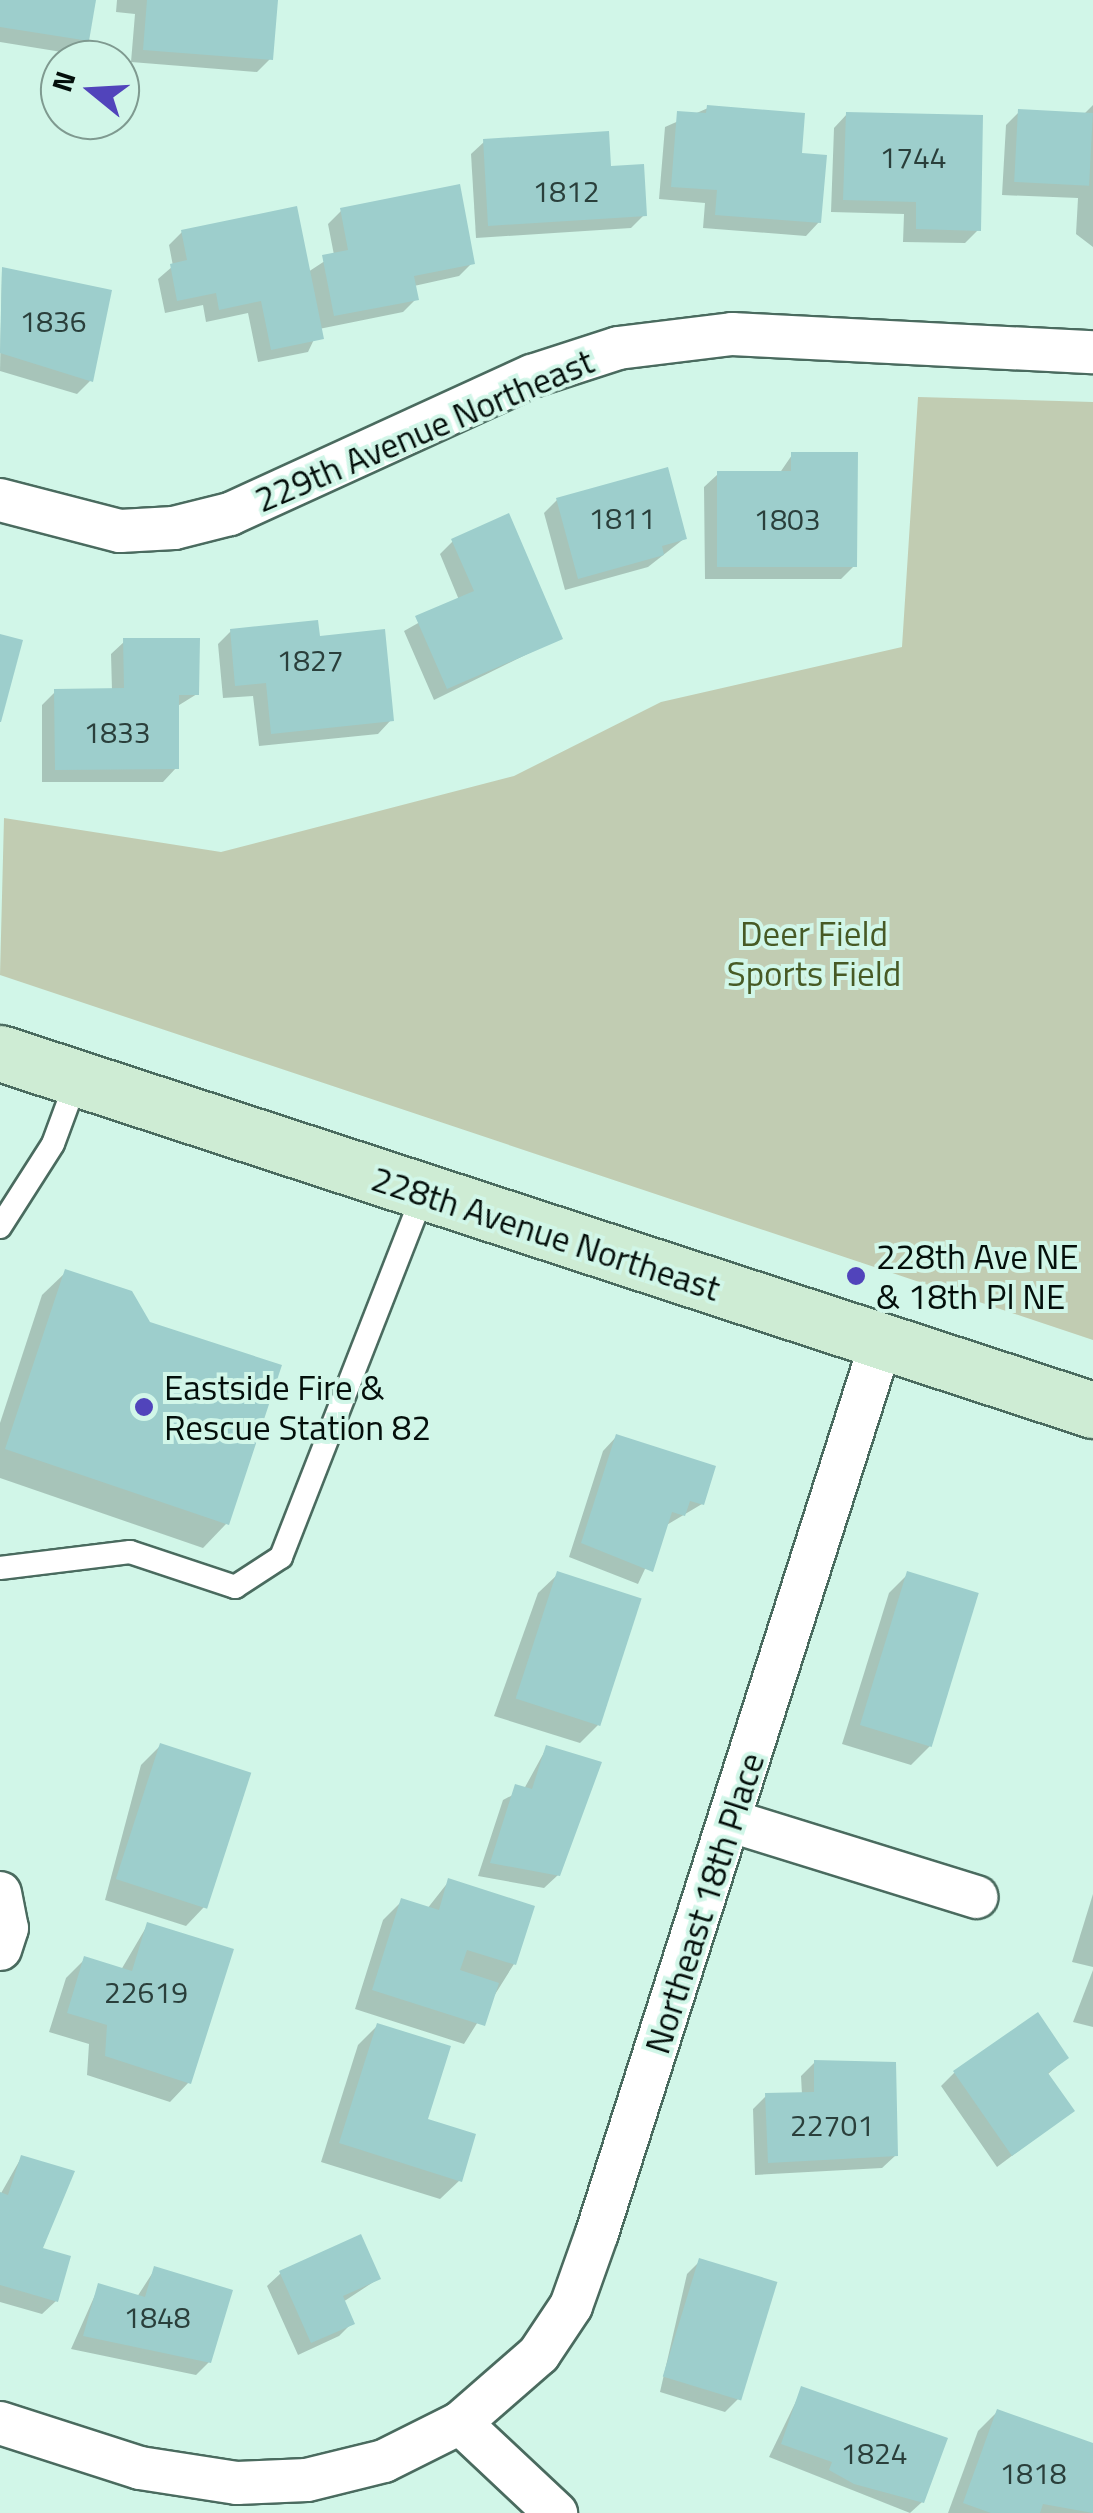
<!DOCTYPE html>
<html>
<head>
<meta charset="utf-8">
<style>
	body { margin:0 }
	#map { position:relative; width:1093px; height:2513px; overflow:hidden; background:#d1f6e8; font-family:"Titillium Web",sans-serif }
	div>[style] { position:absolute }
	.green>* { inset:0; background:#c1ccb2 }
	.shadow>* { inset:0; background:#0003 }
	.building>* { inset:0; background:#9dcecc; transform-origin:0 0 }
	.roads { filter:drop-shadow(2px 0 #4a6b5f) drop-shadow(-2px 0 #4a6b5f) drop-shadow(0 2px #4a6b5f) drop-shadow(0 -2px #4a6b5f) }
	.lane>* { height:22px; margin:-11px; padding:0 11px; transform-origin:11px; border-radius:11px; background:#fff }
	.street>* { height:42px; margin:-21px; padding:0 21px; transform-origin:21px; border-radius:21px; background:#fff }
	.secondary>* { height:55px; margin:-27.5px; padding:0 27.5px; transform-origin:27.5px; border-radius:27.5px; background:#ceecd4 }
	.dots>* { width:28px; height:28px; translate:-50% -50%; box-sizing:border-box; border:5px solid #d1f6e8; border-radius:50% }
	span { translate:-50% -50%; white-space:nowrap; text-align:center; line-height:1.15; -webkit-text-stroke:8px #d1f6e8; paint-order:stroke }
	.number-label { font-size:30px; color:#2a3f3b }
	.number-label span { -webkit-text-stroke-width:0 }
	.street-label { font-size:35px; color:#040f0b }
	.park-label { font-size:35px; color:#475a25 }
	.poi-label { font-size:35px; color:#040f0b }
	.left { translate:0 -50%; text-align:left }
	.north { position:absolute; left:40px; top:40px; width:100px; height:100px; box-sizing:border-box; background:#d1f6e8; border:2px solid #7f9a90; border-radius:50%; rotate:288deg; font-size:28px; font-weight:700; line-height:40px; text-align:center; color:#040f0b }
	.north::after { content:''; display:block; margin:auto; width:35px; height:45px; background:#5144bb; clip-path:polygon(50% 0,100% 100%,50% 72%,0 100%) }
</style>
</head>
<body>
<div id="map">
	<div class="green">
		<i style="clip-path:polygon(918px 397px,1093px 402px,1093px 1340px,0 975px,4px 818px,221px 852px,514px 776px,661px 702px,902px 647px)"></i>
	</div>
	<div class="shadow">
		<i style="clip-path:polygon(0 0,94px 0,87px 40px,74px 54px,0 42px)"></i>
		<i style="clip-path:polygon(117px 0,275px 0,270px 59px,257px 72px,131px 62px,135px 14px,116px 12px)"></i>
		<i style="clip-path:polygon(1093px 105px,1093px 247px,1076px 234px,1078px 198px,1002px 195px,1006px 125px,1019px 112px,1083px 115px)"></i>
		<i style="clip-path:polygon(708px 108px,799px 155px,819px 222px,806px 236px,703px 228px,705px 203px,659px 199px,665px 127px)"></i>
		<i style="clip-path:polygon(847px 114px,978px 230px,965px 243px,903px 242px,904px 214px,831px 212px,834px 128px)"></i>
		<i style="clip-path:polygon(485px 141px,609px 169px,644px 215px,631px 228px,476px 238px,471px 154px)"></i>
		<i style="clip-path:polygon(341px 211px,472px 263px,459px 276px,414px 286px,416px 299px,403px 312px,319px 329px,308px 352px,258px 362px,248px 313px,206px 322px,203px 305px,165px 313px,158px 279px,173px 266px,169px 245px,182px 232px,308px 272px,334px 255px,328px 224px)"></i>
		<i style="clip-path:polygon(2px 270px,109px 292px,90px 381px,77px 394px,0 371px)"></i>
		<i style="clip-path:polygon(792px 455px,854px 566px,841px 579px,705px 579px,704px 487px,718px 474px,779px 474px)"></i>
		<i style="clip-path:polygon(557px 500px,685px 538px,648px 567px,565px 590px,544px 513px)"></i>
		<i style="clip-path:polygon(453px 541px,560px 638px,434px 700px,404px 631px,459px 600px,440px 554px)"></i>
		<i style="clip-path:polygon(231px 631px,318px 639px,391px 720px,378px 734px,259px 746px,253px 696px,223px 698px,218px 644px)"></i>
		<i style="clip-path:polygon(125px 641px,197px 694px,176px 707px,176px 768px,163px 782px,42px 782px,42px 705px,55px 692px,112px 691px,111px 654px)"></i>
		<i style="clip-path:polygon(66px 1272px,226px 1524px,203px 1548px,0 1478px,0 1423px,42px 1295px)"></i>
		<i style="clip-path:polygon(616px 1437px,702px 1504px,665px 1526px,638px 1584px,569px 1557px,603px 1451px)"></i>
		<i style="clip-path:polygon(558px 1574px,599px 1724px,580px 1743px,494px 1716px,538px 1593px)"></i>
		<i style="clip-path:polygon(908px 1574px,930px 1746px,911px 1765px,842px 1744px,889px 1593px)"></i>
		<i style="clip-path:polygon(160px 1746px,205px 1906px,186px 1926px,105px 1900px,141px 1765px)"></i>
		<i style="clip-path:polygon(547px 1747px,558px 1875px,544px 1888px,478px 1876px,503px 1800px,524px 1789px)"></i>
		<i style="clip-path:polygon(449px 1881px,514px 1964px,464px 2044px,355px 2009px,383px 1920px,402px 1901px,427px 1909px)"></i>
		<i style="clip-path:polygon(1093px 1894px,1093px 1967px,1072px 1962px)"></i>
		<i style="clip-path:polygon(148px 1924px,189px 2082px,170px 2102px,87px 2075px,89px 2044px,49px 2032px,66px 1978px,85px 1959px,121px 1970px)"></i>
		<i style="clip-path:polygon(1093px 1970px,1093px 2027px,1073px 2022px)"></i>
		<i style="clip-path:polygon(377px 2026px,460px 2180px,440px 2199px,321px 2162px,358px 2045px)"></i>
		<i style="clip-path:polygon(1066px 2058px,1047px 2075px,1072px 2111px,997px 2167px,941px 2086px,954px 2073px)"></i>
		<i style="clip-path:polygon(815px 2062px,896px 2155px,882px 2168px,755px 2175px,753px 2109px,766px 2096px,802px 2095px,801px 2076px)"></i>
		<i style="clip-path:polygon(21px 2158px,72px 2172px,40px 2249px,56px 2301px,42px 2314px,0 2302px,0 2195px)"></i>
		<i style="clip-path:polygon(700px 2261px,738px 2399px,725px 2412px,660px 2392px,687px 2274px)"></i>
		<i style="clip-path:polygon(155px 2269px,209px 2362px,196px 2375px,71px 2349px,99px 2286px,137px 2297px)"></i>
		<i style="clip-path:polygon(281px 2273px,378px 2279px,343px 2302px,352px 2323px,339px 2336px,298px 2355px,267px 2286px)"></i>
		<i style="clip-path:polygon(802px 2389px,922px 2502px,910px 2513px,769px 2457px)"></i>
		<i style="clip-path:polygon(997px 2412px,1093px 2446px,1093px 2513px,948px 2513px,978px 2431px)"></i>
	</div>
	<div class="building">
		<i style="clip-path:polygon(0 0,96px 0,89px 41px,0 27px)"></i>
		<i style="clip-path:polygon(147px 0,278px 0,273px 60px,143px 50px)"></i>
		<i style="clip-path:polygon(707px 105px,805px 113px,802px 153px,827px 155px,821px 223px,715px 215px,717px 190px,671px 187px,677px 111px,706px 113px)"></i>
		<i style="left:1018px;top:109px;width:75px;height:73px;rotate:3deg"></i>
		<i style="clip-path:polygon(846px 112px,983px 115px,981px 231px,916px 229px,916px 202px,843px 200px)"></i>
		<i style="clip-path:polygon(609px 131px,611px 166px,644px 164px,647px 216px,488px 226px,483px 139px)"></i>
		<i style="clip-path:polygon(460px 184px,475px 264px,414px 276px,419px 300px,334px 316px,322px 255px,348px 250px,340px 208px)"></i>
		<i style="clip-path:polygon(297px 206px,324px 339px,271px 350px,261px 301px,219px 310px,216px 293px,177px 301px,170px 264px,187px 260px,181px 230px)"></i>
		<i style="clip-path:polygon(2px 267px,112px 290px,93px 382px,0 353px)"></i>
		<i style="clip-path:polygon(791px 452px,858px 452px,857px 567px,717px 567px,717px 471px,791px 471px)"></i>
		<i style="clip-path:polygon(668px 467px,687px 539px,662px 546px,664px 555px,578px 579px,556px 498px)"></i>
		<i style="clip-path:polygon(509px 513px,563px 639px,447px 689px,415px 616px,474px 591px,451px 539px)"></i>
		<i style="clip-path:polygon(318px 620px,320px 636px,385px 629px,394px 721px,271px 734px,266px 683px,235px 686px,230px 629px)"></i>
		<i style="clip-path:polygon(0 634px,23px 640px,1px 722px,0 722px)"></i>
		<i style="clip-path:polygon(123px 638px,200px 638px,199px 695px,179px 695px,179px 769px,55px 770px,54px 689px,124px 688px)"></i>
		<i style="clip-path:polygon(65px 1269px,132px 1291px,150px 1322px,282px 1365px,229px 1525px,5px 1449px)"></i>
		<i style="clip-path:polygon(616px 1434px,716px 1466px,704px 1505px,690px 1501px,685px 1516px,672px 1512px,653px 1572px,581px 1543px)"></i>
		<i style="left:557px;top:1571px;width:89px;height:134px;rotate:18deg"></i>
		<i style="left:907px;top:1571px;width:75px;height:161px;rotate:17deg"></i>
		<i style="left:160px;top:1743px;width:96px;height:143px;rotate:18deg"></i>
		<i style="clip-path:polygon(546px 1745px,602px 1762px,560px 1876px,490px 1863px,515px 1784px,532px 1789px)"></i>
		<i style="clip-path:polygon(448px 1878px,535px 1906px,516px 1965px,467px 1950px,460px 1970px,499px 1983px,485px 2026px,372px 1990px,401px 1898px,439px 1910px)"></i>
		<i style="clip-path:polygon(147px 1922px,234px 1949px,191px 2084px,105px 2056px,107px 2025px,67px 2013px,84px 1956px,132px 1971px)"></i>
		<i style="clip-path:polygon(1038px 2012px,1069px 2058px,1048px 2073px,1075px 2111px,1012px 2156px,953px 2071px)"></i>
		<i style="clip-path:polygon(377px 2023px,451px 2046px,428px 2119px,476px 2134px,462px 2182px,339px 2143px)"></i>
		<i style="clip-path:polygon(814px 2060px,896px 2062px,898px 2156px,768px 2163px,765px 2093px,814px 2092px)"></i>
		<i style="clip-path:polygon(21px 2155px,75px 2171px,43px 2248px,71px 2256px,58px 2302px,0 2285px,0 2192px,8px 2195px)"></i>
		<i style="clip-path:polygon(361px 2234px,381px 2279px,343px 2296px,355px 2324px,311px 2343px,279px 2271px)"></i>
		<i style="left:699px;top:2258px;width:82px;height:124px;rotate:17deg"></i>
		<i style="clip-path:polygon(154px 2266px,233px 2290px,211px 2363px,83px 2336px,98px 2283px,145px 2297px)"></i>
		<i style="clip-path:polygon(801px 2386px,948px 2438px,924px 2503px,854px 2484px,829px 2470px,832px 2462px,781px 2444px)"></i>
		<i style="clip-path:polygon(997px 2409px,1093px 2443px,1093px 2513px,1043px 2504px,1040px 2513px,991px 2513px,963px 2503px)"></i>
	</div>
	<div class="roads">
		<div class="lane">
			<i style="left:0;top:1227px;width:98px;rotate:-57.4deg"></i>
			<i style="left:53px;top:1144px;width:69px;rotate:-69.7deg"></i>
			<i style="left:0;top:1568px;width:131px;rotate:-7deg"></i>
			<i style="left:130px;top:1552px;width:111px;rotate:18.4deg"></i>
			<i style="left:235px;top:1587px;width:55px;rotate:-33.1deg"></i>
			<i style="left:281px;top:1557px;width:392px;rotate:-68.6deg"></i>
		</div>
		<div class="street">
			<i style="left:0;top:500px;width:124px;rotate:14.5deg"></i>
			<i style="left:120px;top:531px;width:54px;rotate:-3.2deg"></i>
			<i style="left:174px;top:528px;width:58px;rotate:-14deg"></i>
			<i style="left:230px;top:514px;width:332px;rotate:-24.6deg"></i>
			<i style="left:532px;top:376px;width:90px;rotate:-18deg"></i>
			<i style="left:618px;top:348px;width:115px;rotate:-7deg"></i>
			<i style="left:732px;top:334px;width:361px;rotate:2.9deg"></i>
			<i style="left:731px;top:1821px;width:257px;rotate:17.2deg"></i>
			<i style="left:0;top:1893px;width:36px;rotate:79deg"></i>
			<i style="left:7px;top:1928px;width:22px;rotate:108deg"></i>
			<i style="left:0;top:2423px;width:147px;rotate:17.8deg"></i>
			<i style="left:140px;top:2468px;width:98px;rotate:8.8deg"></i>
			<i style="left:237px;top:2483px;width:70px;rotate:-2.5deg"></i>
			<i style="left:307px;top:2480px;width:79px;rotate:-13.9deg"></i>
			<i style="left:384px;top:2461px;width:85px;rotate:-26.6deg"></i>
			<i style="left:460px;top:2423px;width:105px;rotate:-41.1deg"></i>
			<i style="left:539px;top:2354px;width:58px;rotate:-56.3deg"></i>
			<i style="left:571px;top:2306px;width:77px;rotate:-70.4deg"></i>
			<i style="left:597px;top:2233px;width:934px;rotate:-72.3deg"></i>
			<i style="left:460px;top:2423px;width:132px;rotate:43.2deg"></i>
		</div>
		<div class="secondary">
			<i style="left:0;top:1053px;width:1150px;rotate:18.09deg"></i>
		</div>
	</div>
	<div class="dots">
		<i style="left:856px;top:1276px;background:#5144bb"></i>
		<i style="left:144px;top:1407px;background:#5144bb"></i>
	</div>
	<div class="number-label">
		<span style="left:913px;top:157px">1744</span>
		<span style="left:566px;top:191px">1812</span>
		<span style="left:53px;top:321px">1836</span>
		<span style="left:622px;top:518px">1811</span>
		<span style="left:787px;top:519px">1803</span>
		<span style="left:310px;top:660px">1827</span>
		<span style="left:117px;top:732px">1833</span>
		<span style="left:146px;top:1992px">22619</span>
		<span style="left:832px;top:2125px">22701</span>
		<span style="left:157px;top:2317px">1848</span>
		<span style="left:874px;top:2453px">1824</span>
		<span style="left:1033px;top:2473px">1818</span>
	</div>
	<div class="street-label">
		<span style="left:424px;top:430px;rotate:-23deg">229th Avenue Northeast</span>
		<span style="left:546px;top:1233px;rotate:18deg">228th Avenue Northeast</span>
		<span style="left:704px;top:1903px;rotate:-72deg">Northeast 18th Place</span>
	</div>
	<div class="park-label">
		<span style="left:814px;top:953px">Deer Field<br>Sports Field</span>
	</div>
	<div class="poi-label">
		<span class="left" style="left:876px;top:1276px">228th Ave NE<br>&amp; 18th Pl NE</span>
		<span class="left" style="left:164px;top:1407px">Eastside Fire &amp;<br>Rescue Station 82</span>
	</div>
	<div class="north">N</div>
</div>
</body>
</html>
